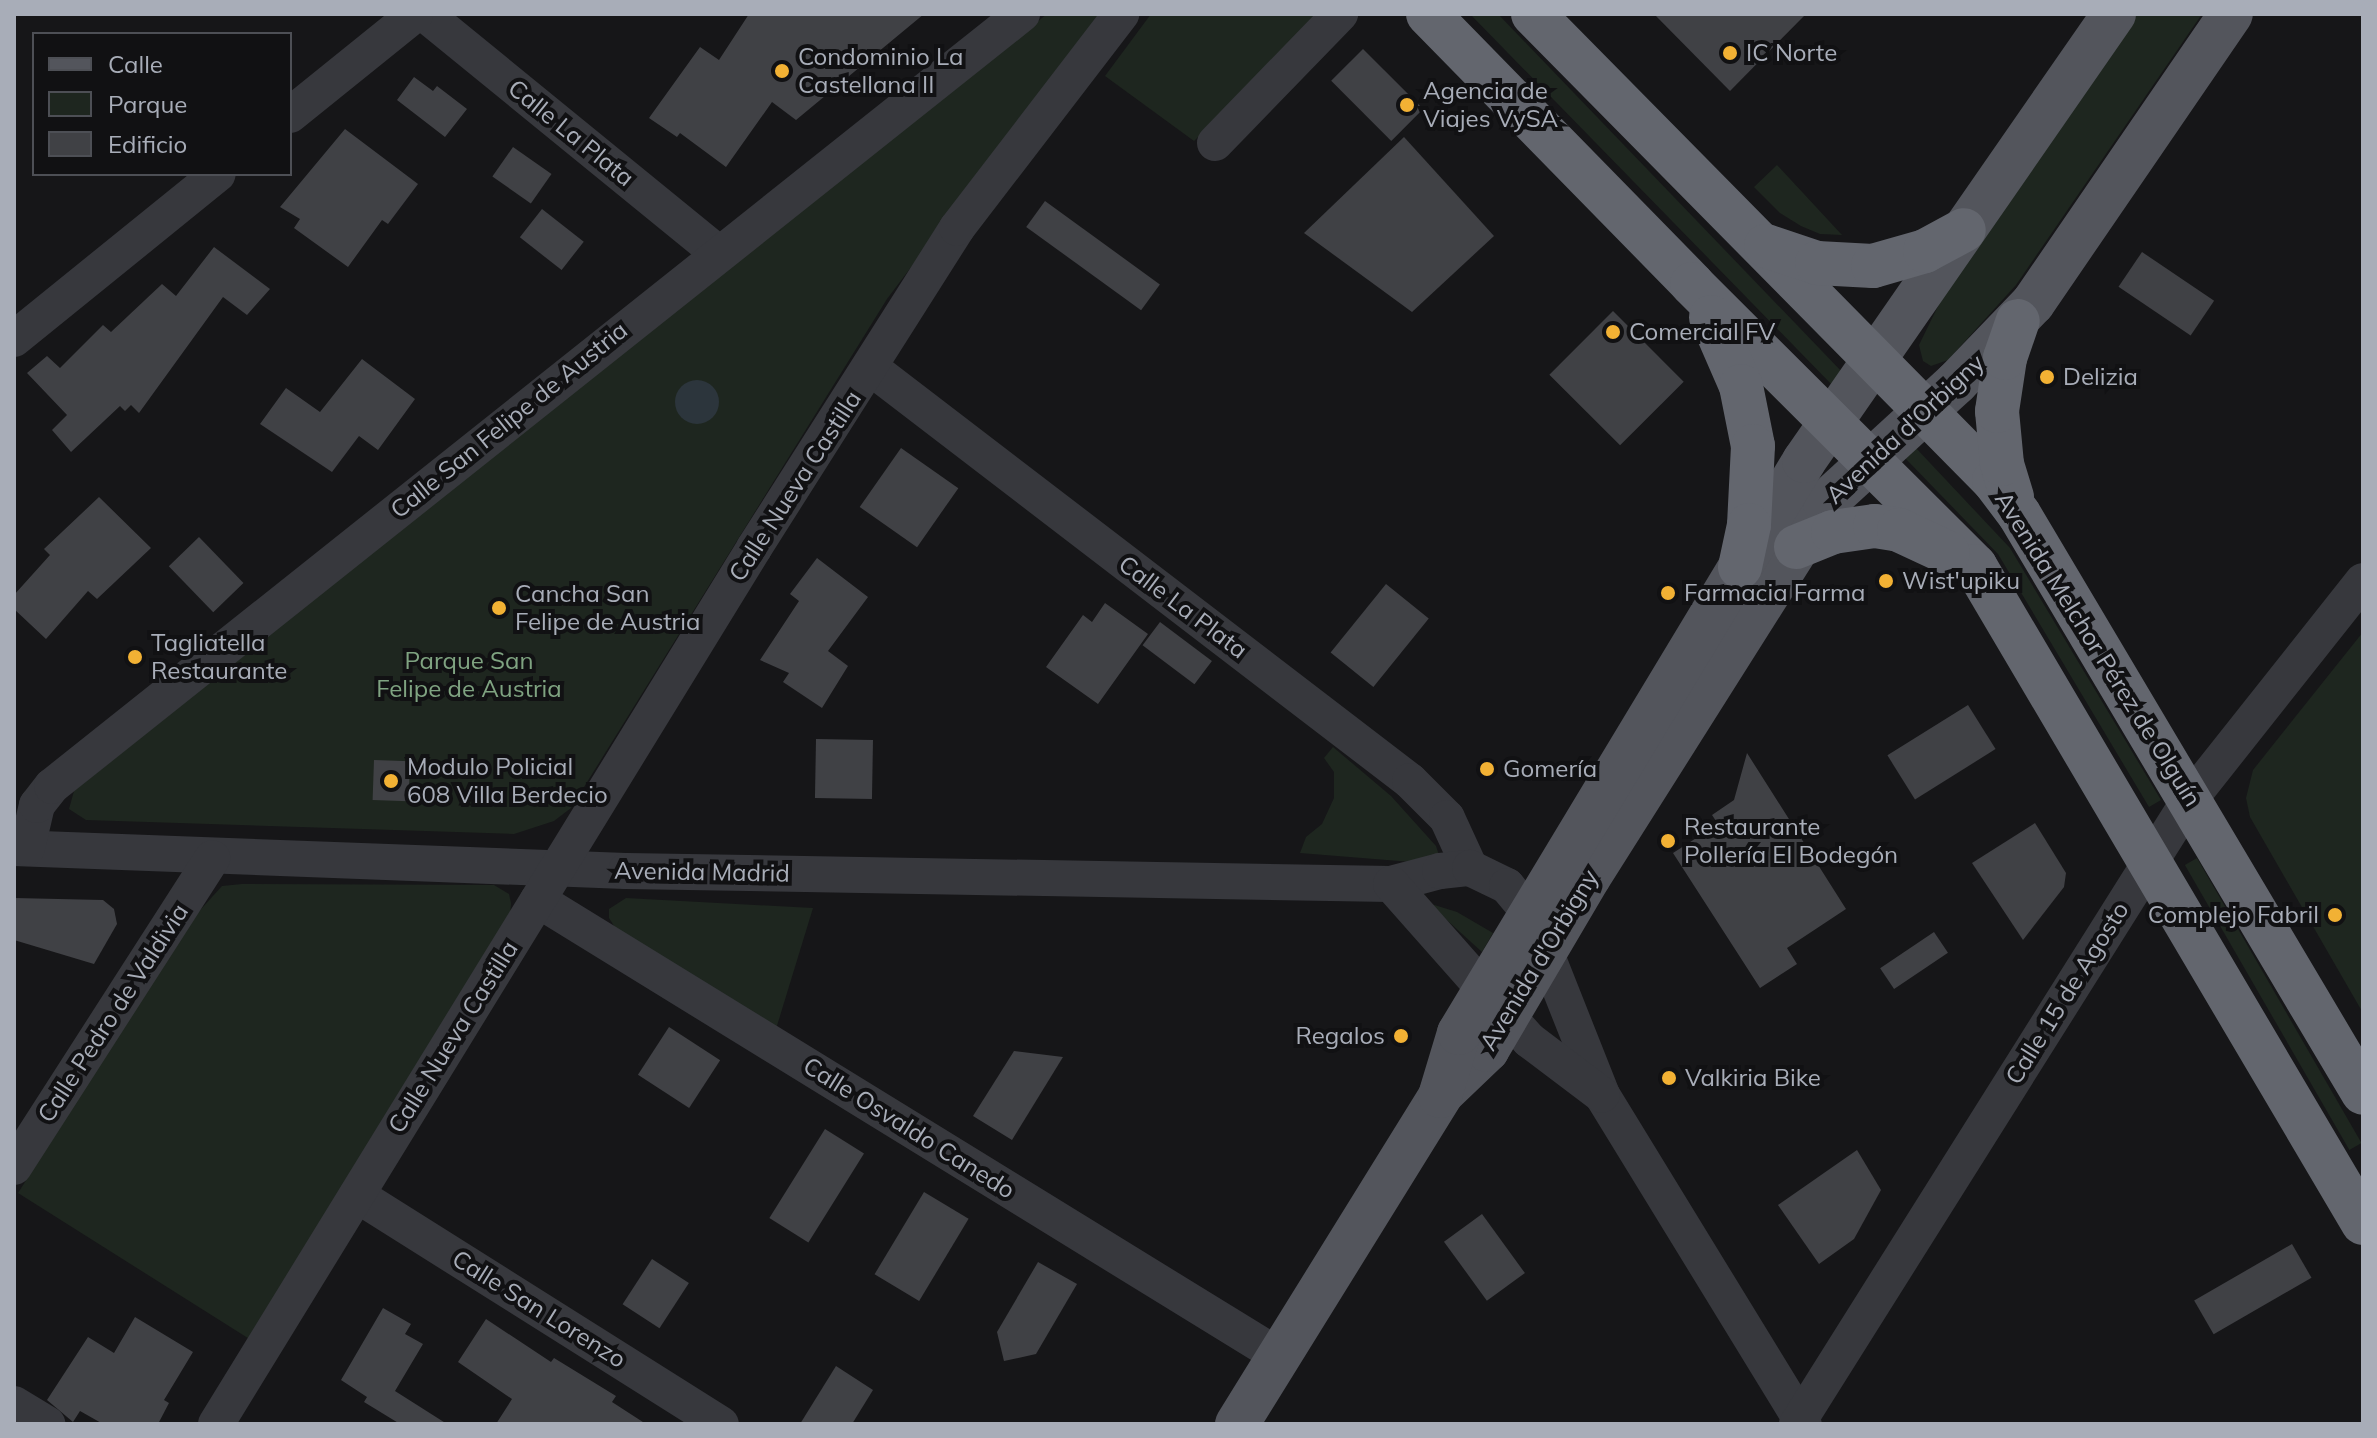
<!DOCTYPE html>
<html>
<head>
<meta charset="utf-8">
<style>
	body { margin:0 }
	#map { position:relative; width:2377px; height:1438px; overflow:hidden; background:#161618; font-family:Mulish,sans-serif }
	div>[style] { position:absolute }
	.green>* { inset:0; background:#1e261f; transform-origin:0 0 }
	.water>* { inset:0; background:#2c353c }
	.round { border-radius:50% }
	.building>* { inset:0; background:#404145; transform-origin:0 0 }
	.minor>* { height:36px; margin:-18px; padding:0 18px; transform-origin:18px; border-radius:18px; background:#37383d }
	.major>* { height:44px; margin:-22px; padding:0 22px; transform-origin:22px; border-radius:22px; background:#53555c }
	.highway>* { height:44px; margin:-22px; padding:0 22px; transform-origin:22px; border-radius:22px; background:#63666e }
	.dots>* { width:22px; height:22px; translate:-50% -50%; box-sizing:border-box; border:4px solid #111113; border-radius:50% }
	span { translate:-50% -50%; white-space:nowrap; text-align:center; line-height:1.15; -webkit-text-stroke:8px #111113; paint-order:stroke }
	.poi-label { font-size:24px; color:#a8adb8 }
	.left { translate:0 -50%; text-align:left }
	.right { translate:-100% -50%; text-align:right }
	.street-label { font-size:24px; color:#a8adb8 }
	.park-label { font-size:24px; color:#7fa381 }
	.frame { position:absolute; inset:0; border:16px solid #a8adb8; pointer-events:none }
	.legend { position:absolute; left:32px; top:32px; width:260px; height:144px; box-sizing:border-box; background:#111113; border:2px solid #4d4f55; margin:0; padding:10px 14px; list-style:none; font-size:24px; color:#a8adb8 }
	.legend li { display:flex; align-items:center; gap:16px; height:40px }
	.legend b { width:40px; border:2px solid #4d4f55 }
</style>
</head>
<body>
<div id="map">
	<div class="green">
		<i style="clip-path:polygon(1047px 14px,1102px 14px,887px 299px,571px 808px,554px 821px,514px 834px,86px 820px,69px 809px,74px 791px)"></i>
		<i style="clip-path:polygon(1151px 14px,1321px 14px,1194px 141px,1105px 76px)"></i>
		<i style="clip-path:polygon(1470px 14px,1498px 14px,1843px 373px,1834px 387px)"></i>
		<i style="clip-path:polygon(2137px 14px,2202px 14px,2016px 285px,1948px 360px,1931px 366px,1923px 361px,1919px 345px,1943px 296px)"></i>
		<i style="clip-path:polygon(1777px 165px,1842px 235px,1843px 235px,1820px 234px,1801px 226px,1780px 213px,1754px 187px)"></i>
		<i style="clip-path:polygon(1915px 447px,2010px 548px,2161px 800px,2149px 807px,1998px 554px,1904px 457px)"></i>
		<i style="clip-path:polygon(2363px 632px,2363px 1013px,2250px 817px,2246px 798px,2253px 770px)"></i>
		<i style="clip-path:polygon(1333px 747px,1391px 796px,1436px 846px,1439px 855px,1424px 863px,1300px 853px,1306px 837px,1322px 824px,1334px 798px,1334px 772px,1324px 758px)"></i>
		<i style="left:2197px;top:858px;width:329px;height:14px;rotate:60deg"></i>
		<i style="clip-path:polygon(242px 884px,494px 885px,509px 894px,511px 903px,510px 916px,251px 1340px,18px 1193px,193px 918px,222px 886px)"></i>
		<i style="clip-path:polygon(626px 898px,813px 908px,776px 1029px,616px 929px,609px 918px,609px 909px)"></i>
		<i style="clip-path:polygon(1428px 903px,1457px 912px,1493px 933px,1482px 952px)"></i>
	</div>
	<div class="water">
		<i class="round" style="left:675px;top:380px;width:44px;height:44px"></i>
	</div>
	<div class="building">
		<i style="clip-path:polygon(749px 14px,924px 14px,796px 120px,772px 102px,726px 167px,680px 133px,677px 137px,649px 118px,700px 47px,719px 60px)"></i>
		<i style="clip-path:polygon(1654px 14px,1806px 14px,1730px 91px)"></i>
		<i style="left:1363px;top:49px;width:85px;height:45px;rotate:45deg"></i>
		<i style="clip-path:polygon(414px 77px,433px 91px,437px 86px,467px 109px,445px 137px,397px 100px)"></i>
		<i style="clip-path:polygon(345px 129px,418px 184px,388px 224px,382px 220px,348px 267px,294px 228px,300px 219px,280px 207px)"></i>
		<i style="clip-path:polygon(1404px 137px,1494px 236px,1412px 312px,1304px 233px)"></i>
		<i style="left:513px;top:147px;width:47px;height:36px;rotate:35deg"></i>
		<i style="left:1045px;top:201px;width:142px;height:32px;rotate:36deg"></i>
		<i style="left:542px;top:209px;width:53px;height:36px;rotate:38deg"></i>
		<i style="clip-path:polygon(214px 247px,270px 289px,247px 315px,223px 297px,139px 413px,131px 405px,125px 411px,120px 406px,71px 452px,52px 430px,67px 415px,27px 373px,47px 356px,60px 368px,103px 325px,111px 332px,162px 284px,176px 296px)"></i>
		<i style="left:2142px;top:252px;width:87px;height:42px;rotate:34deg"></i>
		<i style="left:1613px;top:311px;width:100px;height:90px;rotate:45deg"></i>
		<i style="clip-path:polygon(362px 359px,415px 399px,378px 450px,359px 436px,332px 472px,260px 424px,286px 388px,320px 412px)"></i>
		<i style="left:901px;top:448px;width:70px;height:72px;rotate:35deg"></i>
		<i style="clip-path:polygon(99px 497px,151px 548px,97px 599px,88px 591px,46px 639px,14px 609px,14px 595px,50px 555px,44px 549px)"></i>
		<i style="left:199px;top:537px;width:64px;height:42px;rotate:46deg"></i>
		<i style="clip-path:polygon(817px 558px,868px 597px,828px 651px,848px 666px,822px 708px,783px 682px,789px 673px,760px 660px,799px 601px,790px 594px)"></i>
		<i style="left:1386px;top:584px;width:55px;height:88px;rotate:39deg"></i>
		<i style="clip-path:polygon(1105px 603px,1148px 634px,1098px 704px,1046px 667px,1083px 615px,1092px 622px)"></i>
		<i style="left:1160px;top:622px;width:65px;height:29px;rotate:37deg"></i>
		<i style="left:1968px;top:705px;width:52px;height:95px;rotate:58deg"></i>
		<i style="left:816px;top:739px;width:57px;height:59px;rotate:1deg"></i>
		<i style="clip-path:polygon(1747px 753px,1846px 909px,1787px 948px,1797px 964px,1760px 988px,1673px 853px,1718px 824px,1712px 815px,1734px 800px)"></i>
		<i style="left:374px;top:760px;width:36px;height:40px;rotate:2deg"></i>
		<i style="clip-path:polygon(2035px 823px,2066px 873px,2064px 887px,2023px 940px,1972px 863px)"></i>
		<i style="clip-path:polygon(14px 898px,103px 900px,114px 909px,117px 924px,94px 964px,14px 940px)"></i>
		<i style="left:1934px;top:932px;width:25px;height:65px;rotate:56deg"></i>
		<i style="left:669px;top:1027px;width:61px;height:57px;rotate:33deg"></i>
		<i style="clip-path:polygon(1014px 1051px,1063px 1057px,1012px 1140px,973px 1116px)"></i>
		<i style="left:825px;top:1129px;width:46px;height:105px;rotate:32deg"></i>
		<i style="clip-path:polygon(1857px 1150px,1881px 1190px,1854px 1239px,1819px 1264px,1778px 1205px)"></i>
		<i style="left:924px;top:1192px;width:52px;height:96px;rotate:31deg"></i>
		<i style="left:1482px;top:1214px;width:73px;height:47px;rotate:54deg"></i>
		<i style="left:2292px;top:1244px;width:39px;height:113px;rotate:60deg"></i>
		<i style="left:652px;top:1259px;width:44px;height:54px;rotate:33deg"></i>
		<i style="clip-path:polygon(1038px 1262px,1077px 1284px,1036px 1354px,1004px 1361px,997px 1332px)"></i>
		<i style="clip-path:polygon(383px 1308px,411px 1324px,405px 1334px,423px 1344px,395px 1391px,447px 1424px,400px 1424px,364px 1402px,367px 1397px,341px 1380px)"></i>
		<i style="clip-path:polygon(135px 1317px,193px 1352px,164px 1400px,169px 1403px,158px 1424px,103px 1424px,80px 1411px,73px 1422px,47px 1400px,88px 1337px,114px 1353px)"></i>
		<i style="clip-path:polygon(486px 1319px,551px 1362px,554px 1358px,616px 1396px,612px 1402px,646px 1424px,496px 1424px,512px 1399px,458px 1362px)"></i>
		<i style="clip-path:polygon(836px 1366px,873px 1390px,852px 1424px,800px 1424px)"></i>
	</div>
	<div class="minor">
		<i style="left:425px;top:14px;width:378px;rotate:39.2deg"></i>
		<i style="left:290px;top:115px;width:161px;rotate:-38.9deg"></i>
		<i style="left:1215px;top:143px;width:180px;rotate:-45.9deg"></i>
		<i style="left:14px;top:339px;width:262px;rotate:-39deg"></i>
		<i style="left:871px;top:368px;width:679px;rotate:37.46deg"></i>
		<i style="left:1410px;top:781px;width:52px;rotate:45deg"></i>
		<i style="left:1447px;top:818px;width:55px;rotate:65.3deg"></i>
		<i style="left:14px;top:848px;width:612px;rotate:2.15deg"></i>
		<i style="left:626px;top:871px;width:765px;rotate:0.97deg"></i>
		<i style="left:1391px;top:884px;width:51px;rotate:-14.9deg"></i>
		<i style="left:1440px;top:871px;width:30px;rotate:-6deg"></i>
		<i style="left:1470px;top:868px;width:41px;rotate:25.9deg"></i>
		<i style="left:1507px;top:886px;width:35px;rotate:50deg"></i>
		<i style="left:1530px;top:913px;width:196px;rotate:68.4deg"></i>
		<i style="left:1602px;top:1095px;width:386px;rotate:58.5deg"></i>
		<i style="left:27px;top:848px;width:44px;rotate:-76.9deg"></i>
		<i style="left:37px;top:805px;width:24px;rotate:-52deg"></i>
		<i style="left:52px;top:786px;width:1240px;rotate:-38.52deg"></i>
		<i style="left:1391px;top:884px;width:208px;rotate:48.5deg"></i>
		<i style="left:1529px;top:1040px;width:91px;rotate:37deg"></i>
		<i style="left:538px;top:900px;width:870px;rotate:31.61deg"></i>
		<i style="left:14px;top:1167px;width:367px;rotate:-57.3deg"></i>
		<i style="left:357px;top:1195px;width:430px;rotate:32.2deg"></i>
		<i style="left:14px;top:1404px;width:39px;rotate:31deg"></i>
		<i style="left:216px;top:1424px;width:1028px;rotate:-58.44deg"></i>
		<i style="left:754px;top:548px;width:379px;rotate:-57.6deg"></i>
		<i style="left:957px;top:228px;width:270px;rotate:-52.5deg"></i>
		<i style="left:1797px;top:1424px;width:738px;rotate:-57.84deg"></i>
		<i style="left:2190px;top:799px;width:278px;rotate:-51.6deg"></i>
	</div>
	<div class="major">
		<i style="left:1441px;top:1094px;width:64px;rotate:-43.7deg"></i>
		<i style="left:1487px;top:1050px;width:201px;rotate:-59.5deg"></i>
		<i style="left:1589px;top:877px;width:442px;rotate:-57.7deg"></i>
		<i style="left:1825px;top:503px;width:178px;rotate:-42.5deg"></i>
		<i style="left:1956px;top:383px;width:111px;rotate:-46.1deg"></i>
		<i style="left:2033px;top:303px;width:350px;rotate:-55.6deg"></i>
		<i style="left:1237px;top:1424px;width:386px;rotate:-58.2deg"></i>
		<i style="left:1440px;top:1096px;width:66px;rotate:-73.2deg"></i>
		<i style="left:1459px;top:1033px;width:668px;rotate:-58.9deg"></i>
		<i style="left:1804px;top:461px;width:544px;rotate:-55.26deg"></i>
	</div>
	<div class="highway">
		<i style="left:1428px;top:14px;width:378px;rotate:45.6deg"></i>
		<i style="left:1692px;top:284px;width:400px;rotate:44.9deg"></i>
		<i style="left:1975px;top:566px;width:763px;rotate:59.44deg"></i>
		<i style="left:1533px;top:14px;width:656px;rotate:45.37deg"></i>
		<i style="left:1994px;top:481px;width:41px;rotate:52.9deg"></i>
		<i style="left:2019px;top:514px;width:673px;rotate:59.28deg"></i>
		<i style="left:1766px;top:246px;width:54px;rotate:18.4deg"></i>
		<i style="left:1817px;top:263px;width:56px;rotate:3.1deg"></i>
		<i style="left:1873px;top:266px;width:54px;rotate:-16.1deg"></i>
		<i style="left:1925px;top:251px;width:44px;rotate:-28.3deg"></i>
		<i style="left:1711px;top:317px;width:75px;rotate:66.5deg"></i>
		<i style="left:1741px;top:386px;width:61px;rotate:78.7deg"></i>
		<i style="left:1753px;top:446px;width:79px;rotate:92.9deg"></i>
		<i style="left:1749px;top:525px;width:43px;rotate:102.1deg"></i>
		<i style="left:2012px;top:497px;width:34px;rotate:-107deg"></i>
		<i style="left:2002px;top:464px;width:53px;rotate:-95.4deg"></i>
		<i style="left:1997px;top:411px;width:54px;rotate:-81.4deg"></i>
		<i style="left:2005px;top:358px;width:39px;rotate:-71deg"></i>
		<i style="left:1796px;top:547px;width:40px;rotate:-22deg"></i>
		<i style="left:1833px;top:532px;width:42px;rotate:-8.1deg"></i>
		<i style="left:1875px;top:526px;width:24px;rotate:9deg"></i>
		<i style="left:1899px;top:530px;width:54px;rotate:25.1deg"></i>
	</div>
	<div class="dots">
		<i style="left:1730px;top:53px;background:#f2b134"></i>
		<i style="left:782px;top:71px;background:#f2b134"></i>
		<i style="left:1407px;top:105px;background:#f2b134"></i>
		<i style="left:1613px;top:332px;background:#f2b134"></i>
		<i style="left:2047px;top:377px;background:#f2b134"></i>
		<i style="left:1886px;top:581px;background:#f2b134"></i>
		<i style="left:1668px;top:593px;background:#f2b134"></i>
		<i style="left:499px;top:608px;background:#f2b134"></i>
		<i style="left:135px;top:657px;background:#f2b134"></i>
		<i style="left:1487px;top:769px;background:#f2b134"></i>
		<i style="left:391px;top:781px;background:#f2b134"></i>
		<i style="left:1668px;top:841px;background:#f2b134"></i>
		<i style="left:2335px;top:915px;background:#f2b134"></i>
		<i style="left:1401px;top:1036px;background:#f2b134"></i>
		<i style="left:1669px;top:1078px;background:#f2b134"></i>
	</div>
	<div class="poi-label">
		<span class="left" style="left:1746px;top:53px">IC Norte</span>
		<span class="left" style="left:798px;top:71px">Condominio La<br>Castellana II</span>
		<span class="left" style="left:1423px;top:105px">Agencia de<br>Viajes VySA</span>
		<span class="left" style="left:1629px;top:332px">Comercial FV</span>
		<span class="left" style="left:2063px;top:377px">Delizia</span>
		<span class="left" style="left:1902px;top:581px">Wist'upiku</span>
		<span class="left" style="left:1684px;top:593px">Farmacia Farma</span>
		<span class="left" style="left:515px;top:608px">Cancha San<br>Felipe de Austria</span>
		<span class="left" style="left:151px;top:657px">Tagliatella<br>Restaurante</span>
		<span class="left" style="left:407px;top:781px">Modulo Policial<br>608 Villa Berdecio</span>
		<span class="left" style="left:1503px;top:769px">Gomería</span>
		<span class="left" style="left:1684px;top:841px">Restaurante<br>Pollería El Bodegón</span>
		<span class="right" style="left:2319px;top:915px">Complejo Fabril</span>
		<span class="right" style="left:1385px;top:1036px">Regalos</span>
		<span class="left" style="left:1685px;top:1078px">Valkiria Bike</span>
	</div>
	<div class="street-label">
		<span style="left:571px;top:133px;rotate:39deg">Calle La Plata</span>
		<span style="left:509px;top:420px;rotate:-39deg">Calle San Felipe de Austria</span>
		<span style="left:1905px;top:429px;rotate:-43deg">Avenida d'Orbigny</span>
		<span style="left:795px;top:486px;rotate:-57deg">Calle Nueva Castilla</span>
		<span style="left:1183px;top:607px;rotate:37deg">Calle La Plata</span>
		<span style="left:2098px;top:649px;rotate:58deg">Avenida Melchor Pérez de Olguín</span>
		<span style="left:702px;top:872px;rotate:1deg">Avenida Madrid</span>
		<span style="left:1539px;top:960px;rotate:-59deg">Avenida d'Orbigny</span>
		<span style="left:2067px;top:993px;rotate:-58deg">Calle 15 de Agosto</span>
		<span style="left:113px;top:1013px;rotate:-57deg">Calle Pedro de Valdivia</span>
		<span style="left:453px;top:1037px;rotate:-58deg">Calle Nueva Castilla</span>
		<span style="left:909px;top:1128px;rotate:32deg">Calle Osvaldo Canedo</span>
		<span style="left:539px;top:1309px;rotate:32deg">Calle San Lorenzo</span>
	</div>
	<div class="park-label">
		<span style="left:469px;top:675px">Parque San<br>Felipe de Austria</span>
	</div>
	<div class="frame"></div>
	<ul class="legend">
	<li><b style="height:10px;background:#53555c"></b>Calle</li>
	<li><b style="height:22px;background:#1e261f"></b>Parque</li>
	<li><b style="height:22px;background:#404145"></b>Edificio</li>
	</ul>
</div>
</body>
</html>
